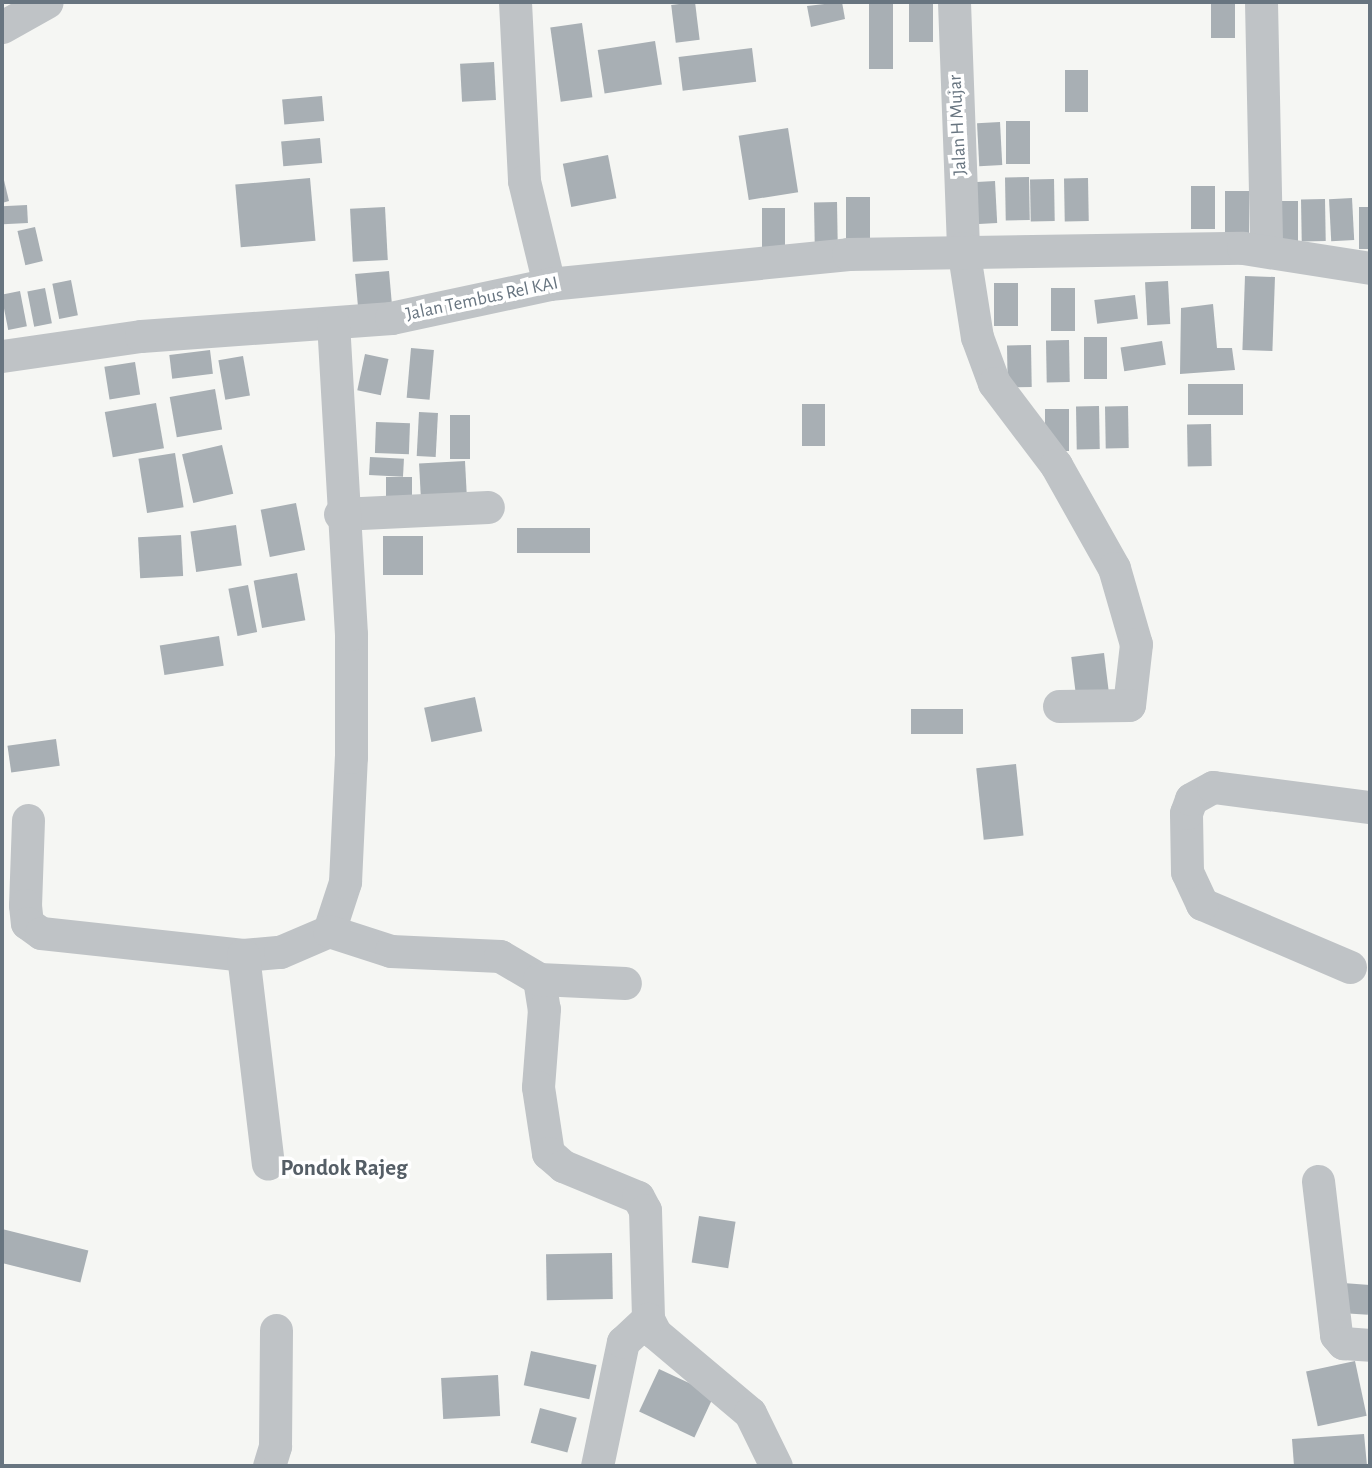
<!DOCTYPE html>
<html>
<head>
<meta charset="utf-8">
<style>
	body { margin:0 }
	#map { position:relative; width:1372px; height:1468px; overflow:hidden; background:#f5f6f3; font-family:"Alegreya Sans",sans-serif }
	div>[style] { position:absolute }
	.building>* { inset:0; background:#a8afb4; transform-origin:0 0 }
	.street>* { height:33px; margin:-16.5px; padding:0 16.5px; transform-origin:16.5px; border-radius:16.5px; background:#bfc3c6 }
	span { translate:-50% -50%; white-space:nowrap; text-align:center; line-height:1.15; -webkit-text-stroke:7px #fff; paint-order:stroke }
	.street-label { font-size:19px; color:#687580 }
	.quarter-label { font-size:23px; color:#555e66; font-weight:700 }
	.frame { position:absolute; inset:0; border:4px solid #687580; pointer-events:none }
</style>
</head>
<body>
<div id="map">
	<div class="building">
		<i style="left:695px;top:2px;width:38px;height:24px;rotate:83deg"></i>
		<i style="clip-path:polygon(842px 2px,845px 19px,811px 27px,807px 6px)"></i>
		<i style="left:869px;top:2px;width:24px;height:67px"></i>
		<i style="left:909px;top:2px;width:24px;height:40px"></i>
		<i style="left:1211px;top:2px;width:24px;height:36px"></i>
		<i style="left:582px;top:23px;width:75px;height:32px;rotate:82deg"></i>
		<i style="left:655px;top:41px;width:44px;height:58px;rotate:81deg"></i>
		<i style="left:752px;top:48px;width:34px;height:74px;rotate:83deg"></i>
		<i style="left:494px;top:62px;width:38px;height:34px;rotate:87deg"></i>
		<i style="left:1065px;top:70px;width:23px;height:42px"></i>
		<i style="left:322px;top:96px;width:25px;height:40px;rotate:85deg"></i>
		<i style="left:1006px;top:121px;width:24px;height:43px"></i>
		<i style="left:1000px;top:122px;width:43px;height:23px;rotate:87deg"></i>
		<i style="left:788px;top:128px;width:65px;height:50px;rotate:81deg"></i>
		<i style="left:320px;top:138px;width:25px;height:39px;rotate:85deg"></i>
		<i style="left:608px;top:155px;width:44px;height:46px;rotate:79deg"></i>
		<i style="clip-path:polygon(2px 172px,9px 201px,2px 203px)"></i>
		<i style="left:1029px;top:177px;width:43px;height:24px;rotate:89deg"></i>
		<i style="left:310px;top:178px;width:63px;height:75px;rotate:85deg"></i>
		<i style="left:1088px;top:178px;width:43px;height:24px;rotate:89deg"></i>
		<i style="left:1054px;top:179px;width:42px;height:24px;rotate:89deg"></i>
		<i style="left:995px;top:181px;width:42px;height:23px;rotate:87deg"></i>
		<i style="left:1191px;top:186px;width:24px;height:43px"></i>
		<i style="left:1225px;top:191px;width:24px;height:42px"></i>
		<i style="left:846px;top:197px;width:24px;height:43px"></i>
		<i style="left:1352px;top:198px;width:42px;height:23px;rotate:87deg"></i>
		<i style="left:1325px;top:199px;width:42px;height:24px;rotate:89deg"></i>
		<i style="left:1274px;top:201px;width:24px;height:43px"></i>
		<i style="left:837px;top:202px;width:42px;height:23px;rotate:89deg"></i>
		<i style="left:27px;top:205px;width:18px;height:25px;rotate:87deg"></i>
		<i style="left:385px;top:207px;width:53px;height:35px;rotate:87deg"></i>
		<i style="left:1359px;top:207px;width:11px;height:42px"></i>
		<i style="left:762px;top:208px;width:23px;height:42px"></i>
		<i style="left:35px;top:227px;width:35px;height:18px;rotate:77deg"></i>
		<i style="left:389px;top:271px;width:43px;height:34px;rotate:85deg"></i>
		<i style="left:1245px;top:276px;width:30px;height:74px;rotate:2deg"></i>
		<i style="left:71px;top:280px;width:36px;height:19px;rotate:79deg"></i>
		<i style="left:1168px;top:281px;width:43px;height:23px;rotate:87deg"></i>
		<i style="left:994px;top:283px;width:24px;height:43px"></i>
		<i style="left:45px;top:288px;width:36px;height:18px;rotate:79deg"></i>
		<i style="left:1051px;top:288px;width:24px;height:43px"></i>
		<i style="left:20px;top:291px;width:36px;height:19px;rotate:79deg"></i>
		<i style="left:1135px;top:295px;width:24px;height:41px;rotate:83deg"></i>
		<i style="clip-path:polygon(1213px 304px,1217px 348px,1232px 348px,1235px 370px,1180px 374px,1181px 308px)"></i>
		<i style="left:1084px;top:337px;width:23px;height:42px"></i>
		<i style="left:1069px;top:340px;width:42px;height:23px;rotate:89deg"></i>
		<i style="left:1162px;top:341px;width:24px;height:42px;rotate:81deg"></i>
		<i style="left:1031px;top:345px;width:42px;height:24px;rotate:89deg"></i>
		<i style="left:411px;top:348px;width:23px;height:50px;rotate:5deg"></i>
		<i style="left:210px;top:350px;width:24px;height:41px;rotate:83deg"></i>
		<i style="left:365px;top:354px;width:24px;height:37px;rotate:12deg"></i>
		<i style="left:243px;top:356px;width:40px;height:25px;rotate:80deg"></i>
		<i style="left:135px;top:362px;width:33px;height:31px;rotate:81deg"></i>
		<i style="left:1243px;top:384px;width:31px;height:55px;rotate:90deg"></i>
		<i style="left:215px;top:389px;width:41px;height:46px;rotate:80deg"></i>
		<i style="left:156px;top:403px;width:46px;height:52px;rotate:80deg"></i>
		<i style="left:802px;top:404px;width:23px;height:42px"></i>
		<i style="left:1099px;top:406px;width:43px;height:23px;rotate:89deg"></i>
		<i style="left:1128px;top:406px;width:42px;height:23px;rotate:89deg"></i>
		<i style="left:1045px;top:409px;width:24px;height:42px"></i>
		<i style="left:419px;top:412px;width:19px;height:44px;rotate:3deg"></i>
		<i style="left:450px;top:415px;width:20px;height:44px"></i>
		<i style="left:376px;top:422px;width:34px;height:31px;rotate:2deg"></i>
		<i style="left:1211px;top:424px;width:42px;height:24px;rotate:89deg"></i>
		<i style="left:222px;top:445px;width:50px;height:41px;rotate:77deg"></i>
		<i style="left:175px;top:453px;width:55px;height:37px;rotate:81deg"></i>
		<i style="left:370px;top:457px;width:34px;height:18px;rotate:3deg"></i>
		<i style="left:465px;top:461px;width:40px;height:46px;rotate:87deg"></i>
		<i style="left:412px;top:477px;width:27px;height:26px;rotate:90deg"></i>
		<i style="left:296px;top:503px;width:48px;height:36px;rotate:79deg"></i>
		<i style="left:236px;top:525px;width:41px;height:46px;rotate:82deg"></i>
		<i style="left:590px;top:528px;width:25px;height:73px;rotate:90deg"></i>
		<i style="left:181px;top:535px;width:41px;height:43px;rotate:87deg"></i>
		<i style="left:423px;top:536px;width:39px;height:40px;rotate:90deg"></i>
		<i style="left:297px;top:573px;width:48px;height:44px;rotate:80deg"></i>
		<i style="left:248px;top:585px;width:48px;height:20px;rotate:79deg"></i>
		<i style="left:219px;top:636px;width:30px;height:60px;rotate:81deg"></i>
		<i style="left:1104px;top:653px;width:39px;height:33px;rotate:83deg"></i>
		<i style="left:475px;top:697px;width:35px;height:52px;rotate:78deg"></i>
		<i style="left:963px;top:709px;width:25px;height:52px;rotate:90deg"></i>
		<i style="left:56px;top:739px;width:27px;height:49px;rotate:82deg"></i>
		<i style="left:1016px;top:764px;width:72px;height:40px;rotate:84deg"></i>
		<i style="left:699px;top:1216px;width:37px;height:47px;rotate:9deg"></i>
		<i style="left:2px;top:1229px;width:89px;height:33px;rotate:14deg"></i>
		<i style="left:612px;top:1253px;width:46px;height:66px;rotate:89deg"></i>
		<i style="left:1343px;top:1283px;width:27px;height:30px;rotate:4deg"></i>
		<i style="left:531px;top:1351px;width:67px;height:35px;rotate:12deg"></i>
		<i style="left:1355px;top:1361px;width:56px;height:50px;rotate:78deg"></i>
		<i style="left:659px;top:1369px;width:61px;height:47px;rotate:25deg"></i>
		<i style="left:498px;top:1375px;width:41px;height:57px;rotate:87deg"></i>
		<i style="left:540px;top:1408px;width:38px;height:36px;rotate:15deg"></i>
		<i style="clip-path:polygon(1364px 1434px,1367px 1466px,1294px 1466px,1292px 1439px)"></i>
	</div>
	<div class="street">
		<i style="left:515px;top:2px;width:179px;rotate:87.1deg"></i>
		<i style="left:524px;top:181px;width:106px;rotate:76.4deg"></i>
		<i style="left:954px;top:2px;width:246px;rotate:87.9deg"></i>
		<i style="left:963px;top:248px;width:90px;rotate:81.1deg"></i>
		<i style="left:977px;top:337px;width:49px;rotate:69.7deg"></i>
		<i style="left:994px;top:383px;width:103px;rotate:52.9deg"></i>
		<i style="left:1056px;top:465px;width:118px;rotate:60.6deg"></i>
		<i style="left:1114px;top:568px;width:79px;rotate:73.9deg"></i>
		<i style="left:1136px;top:644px;width:61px;rotate:96.5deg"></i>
		<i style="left:1129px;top:705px;width:70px;rotate:179.2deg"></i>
		<i style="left:1261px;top:2px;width:247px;rotate:88.8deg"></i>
		<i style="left:2px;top:27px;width:51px;rotate:-29.1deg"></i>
		<i style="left:2px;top:356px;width:140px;rotate:-8.2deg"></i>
		<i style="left:141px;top:336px;width:251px;rotate:-4.1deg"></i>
		<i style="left:391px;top:318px;width:162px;rotate:-12.1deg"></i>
		<i style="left:549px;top:284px;width:301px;rotate:-5.7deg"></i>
		<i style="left:848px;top:254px;width:395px;rotate:-0.9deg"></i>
		<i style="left:1243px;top:248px;width:129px;rotate:8.9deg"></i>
		<i style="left:340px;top:514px;width:148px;rotate:-2.7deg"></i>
		<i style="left:28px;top:820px;width:85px;rotate:92deg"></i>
		<i style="left:25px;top:905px;width:18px;rotate:84deg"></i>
		<i style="left:27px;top:923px;width:17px;rotate:36deg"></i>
		<i style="left:41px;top:933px;width:203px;rotate:6.2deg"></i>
		<i style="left:243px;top:955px;width:37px;rotate:-5deg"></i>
		<i style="left:280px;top:952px;width:53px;rotate:-23.2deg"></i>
		<i style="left:329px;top:931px;width:52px;rotate:-71.9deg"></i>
		<i style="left:345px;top:882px;width:125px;rotate:-87.3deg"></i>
		<i style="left:351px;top:757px;width:123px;rotate:-90deg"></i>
		<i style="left:351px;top:634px;width:311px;rotate:-93.3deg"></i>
		<i style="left:329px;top:931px;width:65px;rotate:17.9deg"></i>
		<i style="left:391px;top:951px;width:109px;rotate:2.6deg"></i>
		<i style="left:500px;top:956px;width:45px;rotate:30.5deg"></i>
		<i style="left:539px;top:979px;width:30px;rotate:81deg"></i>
		<i style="left:544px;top:1009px;width:78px;rotate:94.4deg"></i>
		<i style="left:538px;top:1087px;width:67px;rotate:81.4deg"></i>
		<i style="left:548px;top:1153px;width:20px;rotate:41deg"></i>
		<i style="left:563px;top:1166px;width:81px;rotate:22.5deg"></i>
		<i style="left:638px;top:1197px;width:15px;rotate:62deg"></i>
		<i style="left:645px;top:1210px;width:109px;rotate:88.4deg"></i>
		<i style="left:648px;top:1319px;width:16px;rotate:63deg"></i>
		<i style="left:655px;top:1333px;width:124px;rotate:40.1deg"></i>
		<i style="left:750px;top:1413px;width:59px;rotate:63.9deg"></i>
		<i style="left:243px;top:955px;width:210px;rotate:83.2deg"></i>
		<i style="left:1350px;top:967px;width:161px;rotate:-156.9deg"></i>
		<i style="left:1202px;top:904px;width:35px;rotate:-115deg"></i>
		<i style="left:1187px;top:872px;width:59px;rotate:-91deg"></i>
		<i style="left:1186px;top:813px;width:15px;rotate:-70deg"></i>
		<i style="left:1191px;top:799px;width:25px;rotate:-29deg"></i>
		<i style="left:1213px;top:787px;width:158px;rotate:7.3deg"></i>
		<i style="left:539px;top:979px;width:86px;rotate:2.7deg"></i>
		<i style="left:1318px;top:1181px;width:155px;rotate:83.3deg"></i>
		<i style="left:1336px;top:1335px;width:11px;rotate:49deg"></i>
		<i style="left:1343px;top:1343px;width:27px;rotate:4deg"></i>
		<i style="left:269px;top:1466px;width:21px;rotate:-73deg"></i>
		<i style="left:275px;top:1446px;width:116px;rotate:-89.5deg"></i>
		<i style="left:597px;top:1466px;width:127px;rotate:-78.2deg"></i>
		<i style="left:623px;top:1342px;width:34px;rotate:-43deg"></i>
	</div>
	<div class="street-label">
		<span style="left:958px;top:125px;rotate:-93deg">Jalan H Mujar</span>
		<span style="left:482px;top:299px;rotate:-12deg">Jalan Tembus Rel KAI</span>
	</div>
	<div class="quarter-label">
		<span style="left:344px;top:1169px">Pondok Rajeg</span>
	</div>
	<div class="frame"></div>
</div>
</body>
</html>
